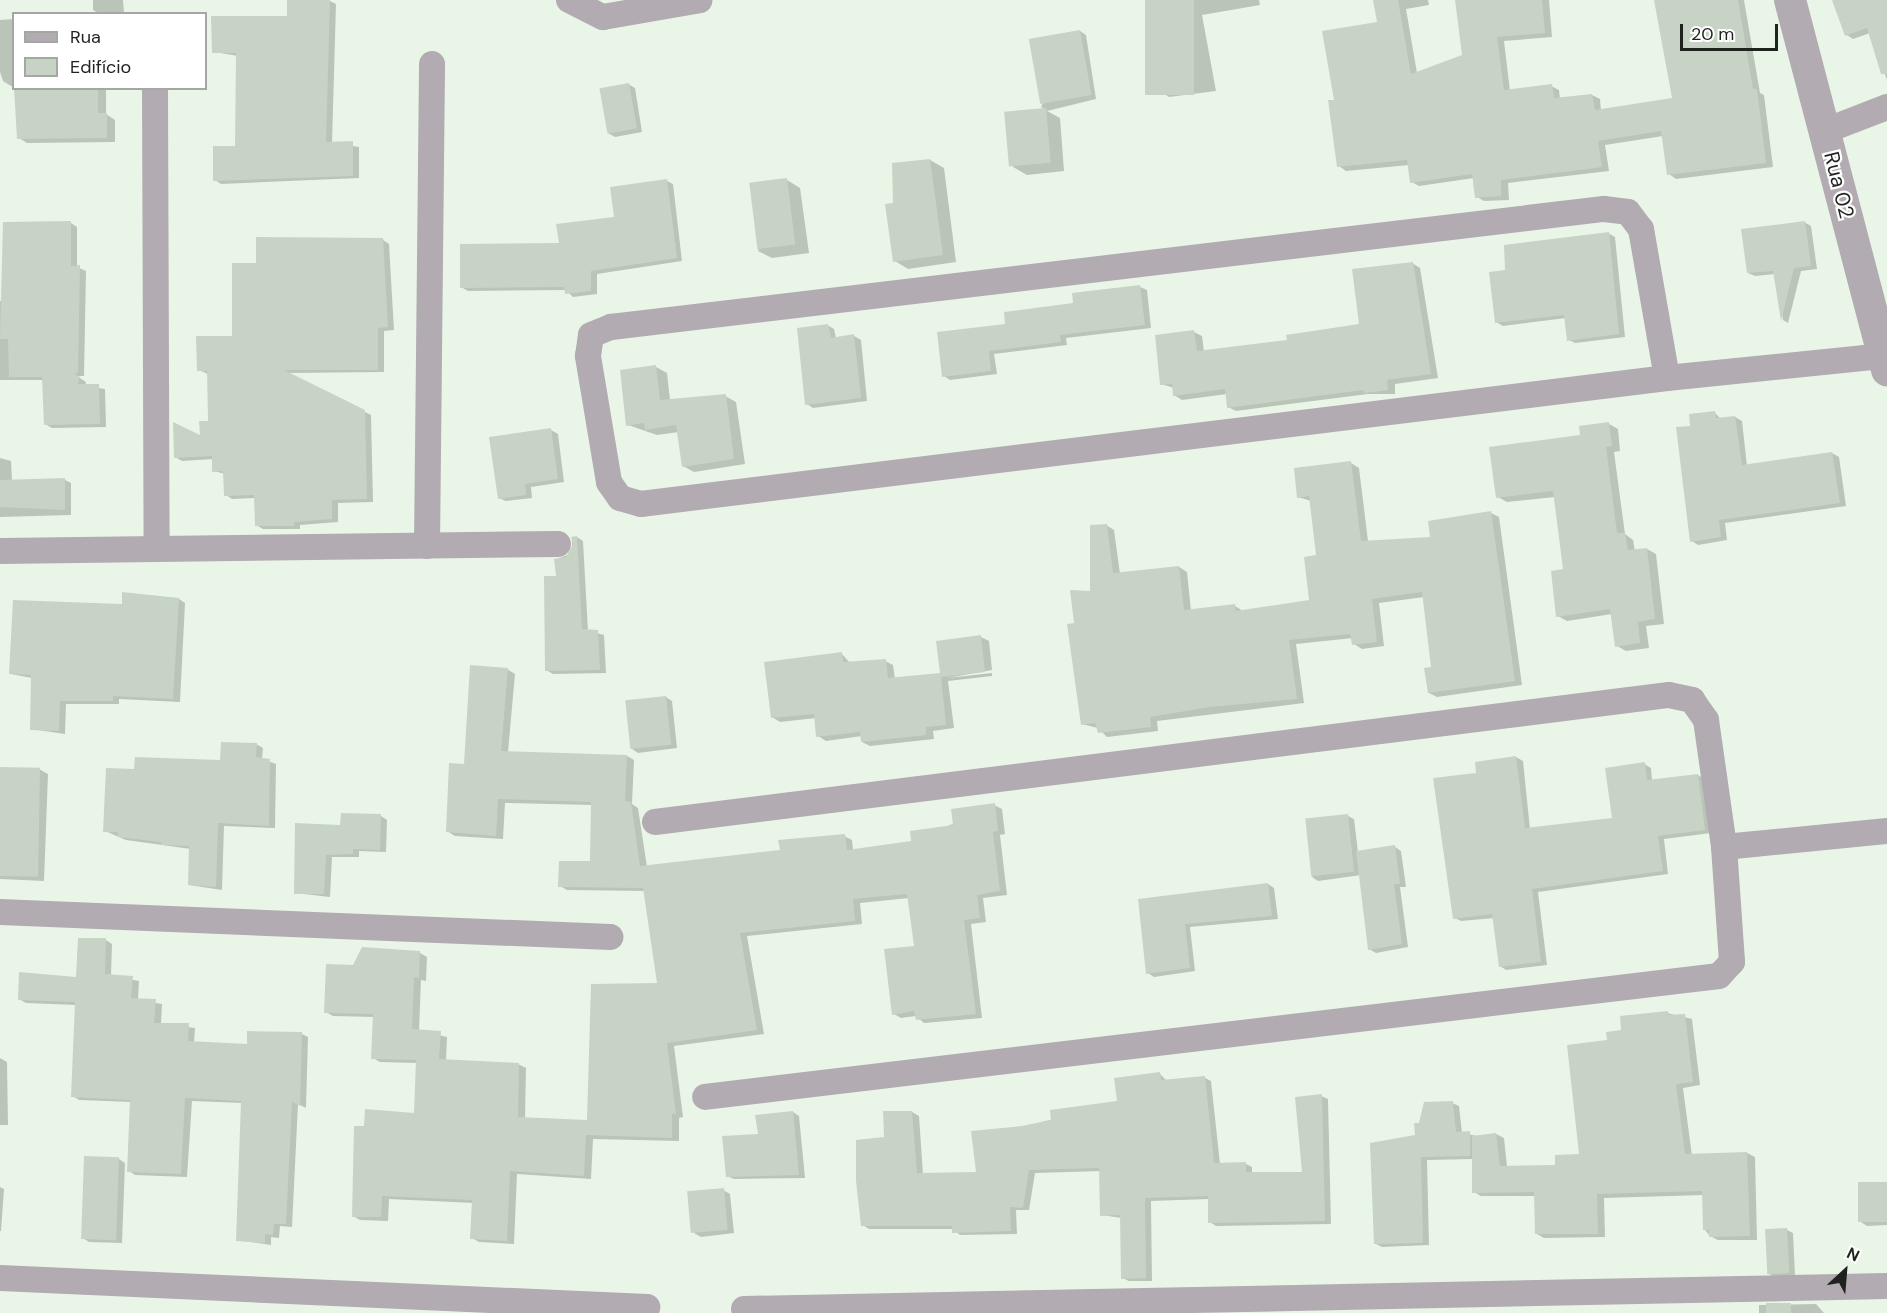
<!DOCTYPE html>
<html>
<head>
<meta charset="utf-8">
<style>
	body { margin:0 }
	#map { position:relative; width:1887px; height:1313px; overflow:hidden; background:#e9f6e7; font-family:"DM Sans",sans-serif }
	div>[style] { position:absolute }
	.shadow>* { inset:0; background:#0003 }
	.building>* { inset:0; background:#c7d4c5; transform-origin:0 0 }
	.minor>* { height:26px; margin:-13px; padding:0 13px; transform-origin:13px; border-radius:13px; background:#b2abb1 }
	.tertiary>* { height:32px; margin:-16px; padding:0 16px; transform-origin:16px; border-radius:16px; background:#b2abb1 }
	span { translate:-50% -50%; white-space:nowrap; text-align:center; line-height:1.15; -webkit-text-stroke:4.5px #fff; paint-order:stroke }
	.street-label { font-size:21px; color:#1f231e }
	.legend { position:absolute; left:12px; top:12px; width:195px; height:78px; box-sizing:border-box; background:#fff; border:2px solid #a5a7a5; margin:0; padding:8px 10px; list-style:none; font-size:18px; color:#1f231e }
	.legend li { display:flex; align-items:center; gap:12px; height:30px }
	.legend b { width:30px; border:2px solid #a5a7a5 }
	.north { position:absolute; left:1815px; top:1241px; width:60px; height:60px; -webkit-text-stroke:4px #fff; paint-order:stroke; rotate:26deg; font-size:16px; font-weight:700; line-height:24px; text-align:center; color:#1f231e }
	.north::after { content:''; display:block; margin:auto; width:21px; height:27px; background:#1f231e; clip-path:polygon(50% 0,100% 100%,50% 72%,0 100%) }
	.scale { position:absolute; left:1680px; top:24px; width:98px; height:27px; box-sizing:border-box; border:3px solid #1f231e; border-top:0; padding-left:8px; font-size:18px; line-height:21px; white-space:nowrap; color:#1f231e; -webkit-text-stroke:4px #fff; paint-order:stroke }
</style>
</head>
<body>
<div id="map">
	<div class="shadow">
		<i style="clip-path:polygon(93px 0,123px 0,124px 13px,87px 14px,98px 13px,93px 10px)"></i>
		<i style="clip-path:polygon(1147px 0,1259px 0,1260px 5px,1202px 15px,1216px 91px,1169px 97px,1163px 93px)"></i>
		<i style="clip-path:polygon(1375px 0,1428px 0,1429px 5px,1406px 9px,1417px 73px,1464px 56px,1456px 0,1549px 0,1552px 37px,1504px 41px,1510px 91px,1551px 86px,1559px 90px,1560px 99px,1592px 95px,1600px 99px,1601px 111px,1674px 100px,1657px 0,1744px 0,1760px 93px,1764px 95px,1773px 167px,1676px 179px,1669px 174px,1663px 136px,1605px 145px,1609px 171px,1508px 183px,1509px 200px,1484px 201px,1477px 197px,1474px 178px,1419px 186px,1412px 182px,1409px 165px,1346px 171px,1339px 166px,1335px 101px,1378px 24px)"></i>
		<i style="clip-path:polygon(1834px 0,1887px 0,1887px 80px,1870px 33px,1853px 39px,1847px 35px)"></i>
		<i style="clip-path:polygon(330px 1px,336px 4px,332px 143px,359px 147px,359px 178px,221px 184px,215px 180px,236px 148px,238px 56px,214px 52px)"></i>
		<i style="clip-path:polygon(14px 19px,14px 86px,11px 86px,3px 81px,0 72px,0 20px)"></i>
		<i style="clip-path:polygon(1080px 31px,1086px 35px,1096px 99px,1047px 111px,1060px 118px,1064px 171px,1027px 175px,1013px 167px,1046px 110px,1041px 107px)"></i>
		<i style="clip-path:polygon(628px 84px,635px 88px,642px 132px,615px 137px,608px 133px)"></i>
		<i style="clip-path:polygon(16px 88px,106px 88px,106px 114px,115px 120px,115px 142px,27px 143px,19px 138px)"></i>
		<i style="clip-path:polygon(930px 160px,944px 168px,956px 262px,908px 269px,895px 261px,894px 204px)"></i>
		<i style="clip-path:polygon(787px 180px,800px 188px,809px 253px,772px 258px,758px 251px)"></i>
		<i style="clip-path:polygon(667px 181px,673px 184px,682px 261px,597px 274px,597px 294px,573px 297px,566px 290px,468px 291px,461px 287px,616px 219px)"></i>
		<i style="clip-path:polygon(1804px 222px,1811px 226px,1817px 269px,1801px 271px,1788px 323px,1783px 320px,1775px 274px,1755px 276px,1748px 273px)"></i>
		<i style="clip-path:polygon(71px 223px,77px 227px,77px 267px,86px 271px,84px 376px,77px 376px,86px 382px,85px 386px,105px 389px,106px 427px,52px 428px,45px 424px,44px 380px,0 380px,0 301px,5px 301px)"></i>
		<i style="clip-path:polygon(1608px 233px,1615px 237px,1625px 337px,1575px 343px,1569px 340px,1566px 318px,1503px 326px,1496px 322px,1507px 271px)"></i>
		<i style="clip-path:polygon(383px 240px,389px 244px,394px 330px,384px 331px,384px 372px,286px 373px,371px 415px,373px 502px,338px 503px,338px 522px,300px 525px,300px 529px,263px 529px,256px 525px,255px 498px,232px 499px,226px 495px,225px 474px,214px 471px,214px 459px,182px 461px,175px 457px,202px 438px,210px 422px,208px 374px,199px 370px,234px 338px,257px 264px)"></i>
		<i style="clip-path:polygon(1412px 263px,1420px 268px,1438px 378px,1395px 384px,1395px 394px,1368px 394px,1236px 411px,1228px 407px,1227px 394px,1182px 400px,1174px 395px,1174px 388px,1161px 384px,1194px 332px,1202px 336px,1204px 352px,1288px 341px,1360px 325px)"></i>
		<i style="clip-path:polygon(1140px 287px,1147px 290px,1151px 328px,1066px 338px,1067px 345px,994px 354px,997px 374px,950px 380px,944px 376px,1007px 325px)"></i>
		<i style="clip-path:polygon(827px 325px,834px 329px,836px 338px,854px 336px,861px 340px,867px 401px,813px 408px,807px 404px)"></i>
		<i style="clip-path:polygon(656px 367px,667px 373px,670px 400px,725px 396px,736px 402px,745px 464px,694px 472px,683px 466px,679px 432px,657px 435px,628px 425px)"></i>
		<i style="clip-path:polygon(1715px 413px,1721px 419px,1735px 417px,1742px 421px,1747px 466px,1832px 453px,1839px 457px,1846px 506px,1725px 523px,1727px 540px,1698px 545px,1692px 541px,1692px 427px)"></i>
		<i style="clip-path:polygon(1609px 424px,1618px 429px,1620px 451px,1614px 452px,1625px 534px,1633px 540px,1635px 551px,1647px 549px,1656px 554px,1664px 624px,1646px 626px,1649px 648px,1626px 651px,1617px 646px,1612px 614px,1567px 621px,1558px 616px,1564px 571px,1555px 497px,1507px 502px,1498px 497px,1582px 437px)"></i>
		<i style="clip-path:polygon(551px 430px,558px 434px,564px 482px,531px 487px,532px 498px,506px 501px,499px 498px)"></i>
		<i style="clip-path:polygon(0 458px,11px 461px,12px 481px,65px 480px,71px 483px,71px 515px,0 517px)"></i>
		<i style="clip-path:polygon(1351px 463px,1359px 468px,1368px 541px,1374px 544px,1432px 538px,1491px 513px,1499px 517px,1522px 685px,1437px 697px,1429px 693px,1433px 668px,1424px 597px,1379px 603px,1384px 646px,1362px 649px,1354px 644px,1353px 638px,1296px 644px,1304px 703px,1157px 721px,1158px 731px,1107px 737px,1098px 728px,1082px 724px,1076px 624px,1091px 593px,1106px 525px,1114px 530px,1120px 574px,1179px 567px,1187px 572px,1191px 611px,1235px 606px,1243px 611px,1311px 601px,1318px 556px,1311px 501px,1298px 497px)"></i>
		<i style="clip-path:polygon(577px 537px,583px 541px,588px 631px,604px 635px,606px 673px,553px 674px,546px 670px,557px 577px,555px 560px,572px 553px,572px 538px)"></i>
		<i style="clip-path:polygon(179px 599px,185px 603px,180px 702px,119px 699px,119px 704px,66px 704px,65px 734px,31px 729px,32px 678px,11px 674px,123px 606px)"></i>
		<i style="clip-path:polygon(981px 637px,989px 641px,992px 670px,947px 678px,992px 673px,992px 676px,948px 681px,954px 728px,933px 731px,934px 739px,870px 746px,862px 742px,862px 736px,826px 741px,818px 736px,816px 718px,780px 722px,772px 717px,842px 654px,850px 663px,885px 661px,893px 665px,895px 679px,942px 674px)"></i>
		<i style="clip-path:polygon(507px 669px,515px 674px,508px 752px,627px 756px,634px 760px,632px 804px,638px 808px,647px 867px,781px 851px,844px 836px,852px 840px,853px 850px,913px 842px,994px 805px,1002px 809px,1005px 834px,1000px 835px,1007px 895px,983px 898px,986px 922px,971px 924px,982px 1018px,924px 1023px,916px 1016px,901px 1018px,894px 1014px,916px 947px,909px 898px,860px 903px,862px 924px,747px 936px,764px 1034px,674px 1046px,683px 1117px,679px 1118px,679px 1141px,593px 1139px,591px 1179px,517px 1174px,514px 1244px,479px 1242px,472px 1238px,474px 1203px,389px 1199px,388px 1221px,360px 1220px,353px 1216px,365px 1128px,416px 1114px,417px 1063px,380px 1062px,373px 1058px,374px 1017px,333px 1016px,326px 1012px,363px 949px,420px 953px,427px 957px,426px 981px,421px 980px,419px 1031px,447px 1037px,446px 1061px,518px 1064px,526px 1068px,525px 1119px,588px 1122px,658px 984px,645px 891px,567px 890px,560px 886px,591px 863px,593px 805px,505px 803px,503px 839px,455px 836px,447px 831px,465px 765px)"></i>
		<i style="clip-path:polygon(666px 697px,672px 701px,677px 748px,638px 753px,632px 749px)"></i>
		<i style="clip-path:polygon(256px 744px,263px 748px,262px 759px,276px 764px,275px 828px,224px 826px,222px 890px,189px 885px,191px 849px,126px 840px,105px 831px,136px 771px,222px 762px)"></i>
		<i style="clip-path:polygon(1516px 757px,1523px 761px,1530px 829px,1613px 819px,1644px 764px,1651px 768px,1652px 781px,1698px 775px,1704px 779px,1711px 833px,1664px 839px,1668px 874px,1538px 892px,1547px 965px,1506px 970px,1500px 966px,1494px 918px,1461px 921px,1455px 918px,1478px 774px)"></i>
		<i style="clip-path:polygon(0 768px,39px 769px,48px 774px,44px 881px,0 879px)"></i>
		<i style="clip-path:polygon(381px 816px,387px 820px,386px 852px,359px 851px,359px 857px,332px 857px,330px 897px,295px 893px,342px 826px)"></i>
		<i style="clip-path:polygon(1348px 816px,1354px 819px,1358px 852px,1395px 847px,1401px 851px,1406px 887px,1400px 887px,1408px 947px,1376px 953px,1369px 949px,1361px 875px,1318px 881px,1312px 877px)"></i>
		<i style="clip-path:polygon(1268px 884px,1274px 888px,1278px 919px,1190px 927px,1195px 971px,1154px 977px,1148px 973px,1140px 900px)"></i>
		<i style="clip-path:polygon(106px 940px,112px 944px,111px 976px,139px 981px,138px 1000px,162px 1004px,161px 1024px,195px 1028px,194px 1043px,248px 1046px,302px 1034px,308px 1037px,306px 1108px,298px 1104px,292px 1227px,280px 1226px,279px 1238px,271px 1237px,271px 1245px,238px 1240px,243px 1103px,192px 1101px,187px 1177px,135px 1175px,129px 1171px,132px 1102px,79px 1100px,73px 1096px,76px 1005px,26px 1003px,19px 999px,78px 978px)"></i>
		<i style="clip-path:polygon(1667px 1013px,1692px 1019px,1700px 1085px,1683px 1088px,1692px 1156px,1747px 1153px,1755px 1157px,1757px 1240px,1718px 1240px,1710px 1236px,1705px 1230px,1704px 1195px,1604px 1198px,1605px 1237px,1544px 1238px,1537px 1234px,1536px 1196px,1481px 1196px,1474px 1192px,1474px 1159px,1427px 1160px,1429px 1245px,1382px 1247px,1376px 1244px,1421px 1125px,1452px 1103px,1459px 1106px,1462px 1133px,1477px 1136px,1496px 1134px,1504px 1138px,1507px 1167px,1556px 1167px,1581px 1156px,1609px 1042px,1622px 1031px)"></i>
		<i style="clip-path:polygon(0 1058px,7px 1062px,8px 1125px,0 1125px)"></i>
		<i style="clip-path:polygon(1160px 1074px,1167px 1081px,1205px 1078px,1211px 1081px,1220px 1164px,1246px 1164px,1252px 1167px,1252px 1174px,1304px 1174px,1321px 1096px,1328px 1099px,1331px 1224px,1216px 1226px,1210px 1222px,1209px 1199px,1151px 1201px,1152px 1281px,1129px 1281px,1122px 1278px,1122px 1218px,1101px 1215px,1101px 1171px,1035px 1173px,1029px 1210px,1016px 1210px,1017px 1234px,960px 1235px,953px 1229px,869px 1229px,863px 1225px,886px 1138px,885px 1112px,912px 1112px,919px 1116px,923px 1174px,978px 1173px,1023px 1127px,1118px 1102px)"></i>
		<i style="clip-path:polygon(793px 1112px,799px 1116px,805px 1178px,734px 1179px,727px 1176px,760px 1135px)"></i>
		<i style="clip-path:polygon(119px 1159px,125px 1163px,122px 1243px,89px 1242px,83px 1238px)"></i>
		<i style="clip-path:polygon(1887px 1184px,1887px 1225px,1867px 1226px,1861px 1222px)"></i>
		<i style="clip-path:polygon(0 1187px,4px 1189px,1px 1231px,0 1231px)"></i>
		<i style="clip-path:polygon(723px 1190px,730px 1194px,734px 1233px,701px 1237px,694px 1233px)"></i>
		<i style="clip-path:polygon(1787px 1230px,1793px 1233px,1795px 1276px,1773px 1276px,1767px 1273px)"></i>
		<i style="clip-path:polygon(1816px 1304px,1824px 1313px,1759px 1313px,1759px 1305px)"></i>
	</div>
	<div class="building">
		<i style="clip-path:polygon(287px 0,330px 0,326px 142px,353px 141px,353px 176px,213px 181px,213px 146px,235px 146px,236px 53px,212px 53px,211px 16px,287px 16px)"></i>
		<i style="left:1145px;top:0;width:49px;height:95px"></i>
		<i style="clip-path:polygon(1373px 0,1398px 0,1411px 74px,1462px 55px,1455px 0,1542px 0,1545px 33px,1497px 37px,1504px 90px,1552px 84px,1554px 98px,1592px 94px,1595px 110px,1672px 98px,1654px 0,1738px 0,1753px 89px,1757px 89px,1766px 163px,1667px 175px,1661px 131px,1598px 141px,1602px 167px,1501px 180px,1501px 196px,1475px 198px,1472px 174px,1410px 183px,1407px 160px,1337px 167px,1328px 100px,1334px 100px,1322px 31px,1377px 22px)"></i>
		<i style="clip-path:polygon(1832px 0,1887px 0,1887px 74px,1881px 74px,1867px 28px,1845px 36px)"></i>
		<i style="left:1080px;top:30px;width:66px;height:52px;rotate:80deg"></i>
		<i style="left:629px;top:83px;width:46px;height:30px;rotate:80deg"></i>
		<i style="clip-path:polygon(14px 88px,98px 88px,98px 113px,107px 113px,107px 138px,17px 139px)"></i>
		<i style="left:1046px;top:108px;width:55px;height:42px;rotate:85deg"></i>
		<i style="clip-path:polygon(930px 159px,943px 255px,893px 262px,885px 204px,893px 203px,892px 163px)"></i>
		<i style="left:787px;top:178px;width:67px;height:38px;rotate:83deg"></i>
		<i style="clip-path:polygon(667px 179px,677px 258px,591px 271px,591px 291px,565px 294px,564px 287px,460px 288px,460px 244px,559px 243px,556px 224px,614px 217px,610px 187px)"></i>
		<i style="clip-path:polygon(71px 221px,71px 266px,80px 265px,78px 373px,74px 374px,80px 377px,78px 384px,99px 384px,100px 424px,44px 425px,42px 377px,9px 377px,8px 339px,0 339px,3px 222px)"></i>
		<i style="clip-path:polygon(1805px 221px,1811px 266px,1794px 268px,1781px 321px,1773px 271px,1747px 273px,1741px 229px)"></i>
		<i style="clip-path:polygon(1609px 232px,1619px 334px,1567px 341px,1564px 315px,1495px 323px,1489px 272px,1505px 270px,1504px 245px)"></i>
		<i style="clip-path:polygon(256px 237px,383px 238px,388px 327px,378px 328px,378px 370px,284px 370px,365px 410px,367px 499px,332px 500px,332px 519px,294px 522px,294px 526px,255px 526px,254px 495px,224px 496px,223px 471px,212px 472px,212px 456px,174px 458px,173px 422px,200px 435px,199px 421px,208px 421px,207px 371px,197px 371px,196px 336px,232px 336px,232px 263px,256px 263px)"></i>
		<i style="clip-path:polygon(1413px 262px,1431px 374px,1387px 380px,1388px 390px,1364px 393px,1363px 390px,1227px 408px,1225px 389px,1173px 396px,1172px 384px,1160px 385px,1155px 335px,1194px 330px,1197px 351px,1287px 340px,1286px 335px,1359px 324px,1352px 269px)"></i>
		<i style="clip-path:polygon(1140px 285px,1145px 325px,1060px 335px,1061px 342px,989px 351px,991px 371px,942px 377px,937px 332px,1005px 324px,1004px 312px,1073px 303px,1072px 293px)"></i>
		<i style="clip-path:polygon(828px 324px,831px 338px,854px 334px,861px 398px,805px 405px,797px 328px)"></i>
		<i style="clip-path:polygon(656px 365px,660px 400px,726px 394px,734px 459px,682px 467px,676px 425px,645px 430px,644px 423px,626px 426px,620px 370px)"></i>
		<i style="clip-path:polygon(1715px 411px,1716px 418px,1735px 416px,1742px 465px,1832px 452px,1840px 503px,1719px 520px,1721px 537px,1690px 542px,1676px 427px,1690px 426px,1689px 414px)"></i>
		<i style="clip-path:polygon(1609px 422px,1612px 446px,1606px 447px,1617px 533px,1625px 533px,1628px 550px,1647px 548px,1655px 619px,1638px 622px,1640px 643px,1615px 647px,1610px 609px,1556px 617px,1551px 571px,1563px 569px,1553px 491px,1496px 498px,1489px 447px,1580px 435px,1579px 426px)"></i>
		<i style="clip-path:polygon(551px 428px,558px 479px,525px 484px,526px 495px,498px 499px,489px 437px)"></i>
		<i style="clip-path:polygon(1351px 461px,1361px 541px,1430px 537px,1428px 521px,1491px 511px,1515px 681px,1428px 693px,1424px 668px,1431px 667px,1422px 592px,1372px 599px,1377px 642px,1352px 645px,1350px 634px,1289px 640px,1297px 699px,1210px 707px,1150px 717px,1151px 727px,1098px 733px,1095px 723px,1081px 725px,1067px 624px,1074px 623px,1070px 590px,1090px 591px,1090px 525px,1107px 524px,1113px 573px,1179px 566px,1184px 610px,1235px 604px,1236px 611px,1309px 600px,1304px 557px,1316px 555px,1309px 496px,1297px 498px,1294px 468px)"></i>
		<i style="clip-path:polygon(65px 478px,65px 510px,0 507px,0 480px)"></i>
		<i style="clip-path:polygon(577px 536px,582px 629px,598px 630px,600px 670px,545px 671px,544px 576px,556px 576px,554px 559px,566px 557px,573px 544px,571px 537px)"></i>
		<i style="clip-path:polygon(122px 592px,179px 598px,173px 699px,113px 696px,113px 701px,60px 701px,59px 731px,30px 730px,31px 675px,9px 674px,13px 600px,122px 604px)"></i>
		<i style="clip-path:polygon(981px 635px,985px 672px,941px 677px,946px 725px,926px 727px,926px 735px,861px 742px,860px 732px,816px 737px,814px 714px,771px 718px,764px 662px,842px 652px,843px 662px,886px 659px,888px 678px,940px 673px,936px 641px)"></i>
		<i style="clip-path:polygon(470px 665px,508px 668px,501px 751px,627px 755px,625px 801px,631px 802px,640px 866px,780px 850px,778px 840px,845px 834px,847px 850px,911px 841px,910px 831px,953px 825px,951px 809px,995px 803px,998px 831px,993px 832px,1000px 891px,977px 895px,980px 918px,964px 920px,976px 1014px,916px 1020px,914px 1011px,892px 1015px,884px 949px,914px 946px,907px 894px,853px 899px,855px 921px,740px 933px,757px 1030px,667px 1043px,676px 1114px,672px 1114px,672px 1138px,586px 1135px,584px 1176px,510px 1171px,507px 1241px,470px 1239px,472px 1200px,382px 1196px,381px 1217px,352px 1217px,354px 1126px,364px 1126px,365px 1109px,414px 1113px,416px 1060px,371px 1059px,373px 1014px,324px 1013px,326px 964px,353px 965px,362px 947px,420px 951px,419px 978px,414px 977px,412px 1029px,441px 1031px,439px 1059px,519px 1063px,518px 1117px,587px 1120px,591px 984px,657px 983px,643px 888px,558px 887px,559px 861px,590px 861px,591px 802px,498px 799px,496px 836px,446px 832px,449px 763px,464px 764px)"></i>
		<i style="left:666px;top:696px;width:49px;height:41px;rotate:84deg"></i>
		<i style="clip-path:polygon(221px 742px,257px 743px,256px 757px,270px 759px,269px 826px,218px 823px,216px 887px,188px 885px,189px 846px,161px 845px,161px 842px,118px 837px,118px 832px,103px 832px,106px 768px,134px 769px,135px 757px,220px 760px)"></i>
		<i style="clip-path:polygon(1516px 756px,1525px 828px,1612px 818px,1605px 768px,1645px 762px,1647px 780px,1698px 774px,1705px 830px,1658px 836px,1663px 871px,1532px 889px,1541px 962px,1499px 967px,1492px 914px,1453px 919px,1433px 778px,1476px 773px,1475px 762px)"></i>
		<i style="left:0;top:767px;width:40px;height:109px;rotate:1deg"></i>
		<i style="clip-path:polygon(341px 813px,381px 814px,380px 850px,353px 849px,353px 854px,326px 855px,324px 894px,294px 894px,295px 823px,340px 825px)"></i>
		<i style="left:1348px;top:814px;width:58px;height:43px;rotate:84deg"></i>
		<i style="clip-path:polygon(1395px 845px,1400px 884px,1394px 884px,1402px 944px,1368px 950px,1356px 851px)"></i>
		<i style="clip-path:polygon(1268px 883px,1272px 916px,1185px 924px,1190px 968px,1146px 974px,1138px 899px)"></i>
		<i style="clip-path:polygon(78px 938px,106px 938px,105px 974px,133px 976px,131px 998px,156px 999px,154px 1023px,189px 1023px,188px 1041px,247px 1044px,247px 1031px,302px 1032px,300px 1106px,292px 1102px,286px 1224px,274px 1224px,273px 1235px,265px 1234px,265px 1243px,236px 1241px,241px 1101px,185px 1098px,181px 1174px,127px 1172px,130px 1100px,71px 1097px,75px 1002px,18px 1000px,19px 972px,76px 977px)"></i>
		<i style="clip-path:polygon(1668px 1011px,1668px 1015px,1685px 1014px,1693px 1082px,1676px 1084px,1685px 1154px,1747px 1152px,1750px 1236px,1709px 1237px,1709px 1230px,1703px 1230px,1702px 1191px,1597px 1194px,1598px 1234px,1535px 1234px,1534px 1192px,1472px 1193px,1472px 1136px,1496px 1133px,1500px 1166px,1555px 1165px,1555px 1155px,1579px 1154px,1567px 1045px,1607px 1040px,1606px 1032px,1621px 1030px,1620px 1016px)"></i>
		<i style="clip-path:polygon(1160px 1072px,1161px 1080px,1205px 1076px,1214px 1163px,1246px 1162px,1246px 1172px,1302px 1172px,1295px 1097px,1322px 1094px,1325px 1221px,1208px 1223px,1208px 1196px,1145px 1198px,1146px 1278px,1121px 1279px,1120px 1215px,1100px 1216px,1099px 1168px,1029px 1170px,1023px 1208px,1010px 1207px,1011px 1231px,952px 1233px,952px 1226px,861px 1226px,856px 1181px,856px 1140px,884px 1137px,883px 1111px,912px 1111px,917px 1173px,976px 1172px,971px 1131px,1022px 1126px,1051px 1120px,1050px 1110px,1117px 1101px,1114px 1078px)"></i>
		<i style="clip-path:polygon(1453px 1101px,1456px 1132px,1470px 1131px,1470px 1156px,1421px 1157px,1423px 1243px,1374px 1244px,1370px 1143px,1415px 1135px,1414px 1123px,1419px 1123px,1424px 1102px)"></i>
		<i style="clip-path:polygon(793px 1111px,799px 1175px,726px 1177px,722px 1136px,758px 1134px,755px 1115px)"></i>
		<i style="left:84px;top:1156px;width:35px;height:83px;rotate:2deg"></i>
		<i style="left:1887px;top:1182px;width:40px;height:29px;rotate:90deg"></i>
		<i style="left:724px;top:1188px;width:42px;height:37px;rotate:85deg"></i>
		<i style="left:1787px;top:1228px;width:45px;height:22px;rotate:87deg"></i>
		<i style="left:1766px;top:1303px;width:25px;height:10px"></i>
	</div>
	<div class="minor">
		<i style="left:569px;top:0;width:38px;rotate:27deg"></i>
		<i style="left:603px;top:17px;width:98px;rotate:-9.9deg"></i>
		<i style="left:155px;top:88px;width:461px;rotate:89.8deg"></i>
		<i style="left:1825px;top:131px;width:66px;rotate:-21.2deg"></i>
		<i style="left:1604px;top:209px;width:24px;rotate:7deg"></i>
		<i style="left:1628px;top:212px;width:21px;rotate:53deg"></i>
		<i style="left:1641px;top:229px;width:151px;rotate:80.1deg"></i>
		<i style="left:1667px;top:378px;width:1034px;rotate:173deg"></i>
		<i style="left:641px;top:504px;width:22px;rotate:-164deg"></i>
		<i style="left:620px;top:498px;width:19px;rotate:-125deg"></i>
		<i style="left:609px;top:482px;width:128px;rotate:-99.5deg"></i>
		<i style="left:588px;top:356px;width:21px;rotate:-82deg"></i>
		<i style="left:591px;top:335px;width:22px;rotate:-22deg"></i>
		<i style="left:611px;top:327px;width:1000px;rotate:-6.78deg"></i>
		<i style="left:1667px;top:378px;width:216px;rotate:-5.8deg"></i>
		<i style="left:427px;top:546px;width:482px;rotate:-89.4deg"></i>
		<i style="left:0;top:551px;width:558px;rotate:-0.72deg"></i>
		<i style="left:655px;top:822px;width:1022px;rotate:-7.14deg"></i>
		<i style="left:1669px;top:695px;width:24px;rotate:12deg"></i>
		<i style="left:1692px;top:700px;width:24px;rotate:55deg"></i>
		<i style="left:1706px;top:720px;width:128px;rotate:81.9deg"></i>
		<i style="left:1724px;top:847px;width:115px;rotate:86deg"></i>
		<i style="left:1732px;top:962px;width:19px;rotate:133deg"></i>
		<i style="left:1719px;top:976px;width:1021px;rotate:173.2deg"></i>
		<i style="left:1724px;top:847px;width:164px;rotate:-5.6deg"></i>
		<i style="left:0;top:912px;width:611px;rotate:2.35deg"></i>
		<i style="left:0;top:1278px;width:648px;rotate:2.57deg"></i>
		<i style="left:744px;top:1309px;width:1143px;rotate:-1.15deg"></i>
	</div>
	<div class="tertiary">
		<i style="left:1790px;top:0;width:383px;rotate:75.3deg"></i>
	</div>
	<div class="street-label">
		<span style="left:1839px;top:185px;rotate:76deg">Rua 02</span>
	</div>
	<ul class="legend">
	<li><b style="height:8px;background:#b2abb1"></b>Rua</li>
	<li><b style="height:16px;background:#c7d4c5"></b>Edifício</li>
	</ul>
	<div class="north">N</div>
	<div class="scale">20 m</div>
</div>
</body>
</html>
